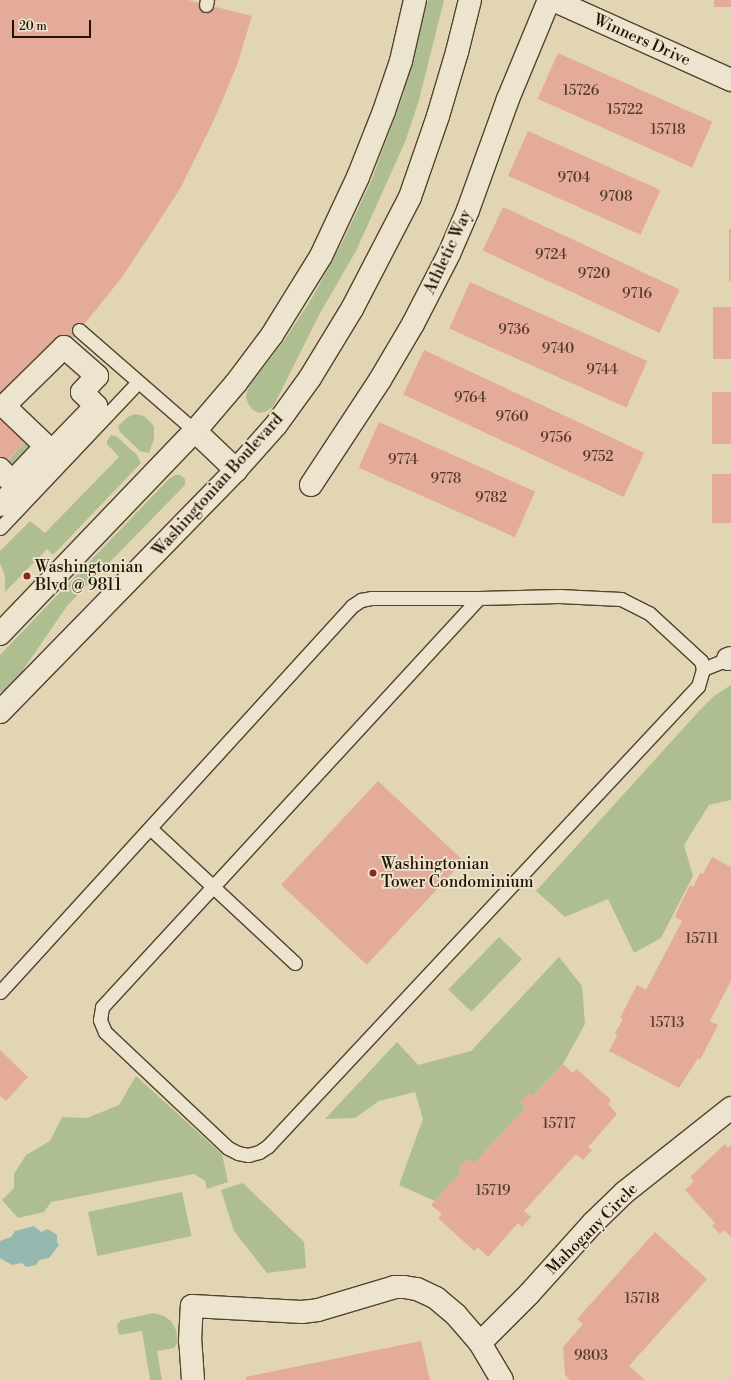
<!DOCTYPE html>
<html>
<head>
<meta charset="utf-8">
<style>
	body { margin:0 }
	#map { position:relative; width:731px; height:1380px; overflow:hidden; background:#e2d5b4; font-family:"Libre Bodoni",serif }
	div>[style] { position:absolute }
	.green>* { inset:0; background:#aebe91; transform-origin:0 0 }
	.water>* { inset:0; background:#95b8b0 }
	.building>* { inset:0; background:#e4ab9b; transform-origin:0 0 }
	.roads { filter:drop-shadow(1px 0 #52442e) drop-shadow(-1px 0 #52442e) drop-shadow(0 1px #52442e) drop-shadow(0 -1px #52442e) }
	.lane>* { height:13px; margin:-6.5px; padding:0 6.5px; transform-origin:6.5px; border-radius:6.5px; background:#ece4ce }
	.street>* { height:22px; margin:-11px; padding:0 11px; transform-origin:11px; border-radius:11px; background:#ece4ce }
	.secondary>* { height:22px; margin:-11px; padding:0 11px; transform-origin:11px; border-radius:11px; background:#ece4ce }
	.dots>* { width:11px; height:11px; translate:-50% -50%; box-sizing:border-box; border:2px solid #ece4ce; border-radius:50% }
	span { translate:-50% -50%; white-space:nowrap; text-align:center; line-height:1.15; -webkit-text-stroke:3.5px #ece4ce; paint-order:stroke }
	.number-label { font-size:14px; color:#523928 }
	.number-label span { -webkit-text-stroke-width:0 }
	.street-label { font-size:16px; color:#221301 }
	.poi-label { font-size:16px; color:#221301 }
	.left { translate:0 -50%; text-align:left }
	.scale { position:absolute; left:12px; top:20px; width:79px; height:18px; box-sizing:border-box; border:2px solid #221301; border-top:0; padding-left:5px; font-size:12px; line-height:14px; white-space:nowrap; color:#221301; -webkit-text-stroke:3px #ece4ce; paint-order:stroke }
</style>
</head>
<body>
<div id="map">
	<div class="green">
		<i style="clip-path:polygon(428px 0,444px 0,419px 100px,405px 142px,356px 251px,319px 315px,273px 407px,265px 412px,259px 413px,253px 410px,249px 405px,246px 398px,247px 391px,250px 385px,286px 338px,312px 298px,343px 241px,372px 179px,403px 95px)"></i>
		<i style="clip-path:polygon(135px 414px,144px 416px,154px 426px,154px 439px,149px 453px,140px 451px,120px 432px,118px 426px,128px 417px)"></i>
		<i style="left:33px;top:434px;width:18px;height:47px;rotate:43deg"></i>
		<i style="clip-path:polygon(111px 435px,117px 437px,137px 455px,141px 463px,53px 555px,47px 549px,5px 592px,5px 576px,0 563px,0 551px,30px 521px,45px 533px,119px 457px,107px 444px,107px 441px)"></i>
		<i style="clip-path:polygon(175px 475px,180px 475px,185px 479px,185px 485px,67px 606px,12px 686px,7px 690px,0 692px,0 655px,169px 479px)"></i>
		<i style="clip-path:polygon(731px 685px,731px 800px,709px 805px,684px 845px,693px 876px,661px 938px,634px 953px,608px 899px,565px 917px,536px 891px,699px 711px,714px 696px)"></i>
		<i style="left:499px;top:937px;width:32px;height:73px;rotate:44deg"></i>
		<i style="clip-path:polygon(559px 957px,582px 986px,585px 1024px,563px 1064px,533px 1096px,520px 1102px,526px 1107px,474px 1164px,468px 1159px,459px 1168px,462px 1171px,435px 1201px,399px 1185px,423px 1119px,415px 1092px,379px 1101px,355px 1118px,325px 1119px,397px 1042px,418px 1065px,471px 1051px)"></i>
		<i style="clip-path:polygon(136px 1076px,222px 1154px,228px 1182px,207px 1189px,205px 1181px,194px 1174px,51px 1202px,44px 1212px,18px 1218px,2px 1200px,14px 1188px,14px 1174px,26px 1155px,50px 1141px,62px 1117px,87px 1118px,119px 1105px)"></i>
		<i style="clip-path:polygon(243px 1183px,304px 1242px,306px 1268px,267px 1273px,234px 1231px,221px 1190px)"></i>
		<i style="left:182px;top:1192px;width:45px;height:96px;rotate:78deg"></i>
		<i style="clip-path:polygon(154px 1313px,164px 1316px,171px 1321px,176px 1330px,178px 1342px,174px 1348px,157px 1351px,162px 1380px,150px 1380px,142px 1331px,119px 1335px,117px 1325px,121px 1320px)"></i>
	</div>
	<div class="water">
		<i style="clip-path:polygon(34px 1226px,41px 1232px,48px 1229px,57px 1235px,57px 1242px,59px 1245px,49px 1258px,39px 1260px,36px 1265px,26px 1267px,22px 1263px,12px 1265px,0 1258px,0 1241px,11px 1237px,15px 1231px)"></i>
	</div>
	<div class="building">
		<i style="clip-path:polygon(0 0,188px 0,252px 16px,237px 65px,214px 120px,180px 189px,123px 276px,74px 337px,4px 406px,33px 434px,0 468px)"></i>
		<i style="left:714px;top:0;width:17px;height:7px"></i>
		<i style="left:558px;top:53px;width:169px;height:50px;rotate:24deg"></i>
		<i style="left:528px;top:131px;width:145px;height:49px;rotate:24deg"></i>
		<i style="left:503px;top:207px;width:195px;height:48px;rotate:25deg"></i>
		<i style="left:729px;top:229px;width:2px;height:52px"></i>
		<i style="left:470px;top:282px;width:194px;height:51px;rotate:24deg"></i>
		<i style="left:713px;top:307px;width:18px;height:52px"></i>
		<i style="left:424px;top:350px;width:243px;height:49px;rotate:25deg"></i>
		<i style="left:712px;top:392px;width:19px;height:52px"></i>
		<i style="left:379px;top:422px;width:171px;height:50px;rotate:24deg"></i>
		<i style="left:712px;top:474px;width:19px;height:49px"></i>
		<i style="left:378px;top:781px;width:117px;height:142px;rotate:43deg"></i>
		<i style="clip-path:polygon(712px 857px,731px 867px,731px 981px,710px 1021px,718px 1025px,700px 1060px,698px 1058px,679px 1088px,609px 1051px,617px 1035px,615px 1033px,623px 1019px,620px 1018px,637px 985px,646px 990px,682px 921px,675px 917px,679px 907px,690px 885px,693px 887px,700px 873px,703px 874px)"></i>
		<i style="clip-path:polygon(0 1050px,28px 1077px,6px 1101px,0 1096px)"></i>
		<i style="clip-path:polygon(563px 1064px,573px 1073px,577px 1069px,611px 1100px,608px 1104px,617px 1114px,588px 1147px,592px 1150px,583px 1160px,576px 1154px,524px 1211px,531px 1217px,522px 1227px,518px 1223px,488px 1257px,478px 1247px,474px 1251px,438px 1218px,442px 1214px,431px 1205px,462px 1171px,459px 1168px,468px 1158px,474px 1164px,526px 1107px,520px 1102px,529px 1092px,533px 1096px)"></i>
		<i style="clip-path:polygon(725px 1144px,728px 1148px,731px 1145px,731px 1237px,724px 1230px,720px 1234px,712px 1226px,715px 1223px,685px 1190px,694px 1181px,690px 1177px)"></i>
		<i style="clip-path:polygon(655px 1232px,707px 1279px,629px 1366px,645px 1380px,570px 1380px,565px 1375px,563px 1347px,583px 1324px,577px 1319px)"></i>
		<i style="clip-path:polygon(421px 1341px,430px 1380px,246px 1380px,246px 1377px)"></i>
	</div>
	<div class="roads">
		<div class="lane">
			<i style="left:206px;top:5px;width:5px;rotate:-79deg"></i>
			<i style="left:79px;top:330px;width:154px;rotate:41deg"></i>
			<i style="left:0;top:528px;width:201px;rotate:-46.6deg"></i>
			<i style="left:559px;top:596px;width:62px;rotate:2.8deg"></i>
			<i style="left:621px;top:599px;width:31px;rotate:27deg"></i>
			<i style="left:649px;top:613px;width:71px;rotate:42.7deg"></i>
			<i style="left:701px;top:661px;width:8px;rotate:76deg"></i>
			<i style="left:703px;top:669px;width:18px;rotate:106deg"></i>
			<i style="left:698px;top:686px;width:630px;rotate:133.07deg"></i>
			<i style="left:268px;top:1146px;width:11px;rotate:146deg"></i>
			<i style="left:259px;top:1152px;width:11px;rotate:165deg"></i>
			<i style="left:248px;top:1155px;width:10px;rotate:-169deg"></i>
			<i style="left:238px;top:1153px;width:11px;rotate:-153deg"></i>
			<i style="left:228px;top:1148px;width:169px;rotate:-136.7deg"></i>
			<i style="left:105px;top:1032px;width:13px;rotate:-113deg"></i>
			<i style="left:100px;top:1020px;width:13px;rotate:-81deg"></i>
			<i style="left:102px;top:1007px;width:556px;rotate:-47.33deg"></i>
			<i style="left:479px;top:598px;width:80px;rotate:-1.4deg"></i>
			<i style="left:703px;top:669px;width:27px;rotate:-22deg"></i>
			<i style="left:150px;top:828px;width:198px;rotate:43deg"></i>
			<i style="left:0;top:992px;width:522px;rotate:-47.64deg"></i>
			<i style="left:352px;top:606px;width:11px;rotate:-34deg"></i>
			<i style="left:361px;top:600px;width:10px;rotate:-11deg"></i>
			<i style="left:371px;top:598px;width:108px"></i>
		</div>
		<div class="street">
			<i style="left:553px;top:0;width:195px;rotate:24.2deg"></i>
			<i style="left:0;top:469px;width:13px;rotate:48deg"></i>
			<i style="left:9px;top:479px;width:6px"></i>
			<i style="left:15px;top:479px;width:45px;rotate:-46.8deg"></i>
			<i style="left:46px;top:446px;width:58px;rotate:-136.4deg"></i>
			<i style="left:4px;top:406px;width:84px;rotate:-44.5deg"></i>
			<i style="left:64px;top:347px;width:44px;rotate:41.3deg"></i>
			<i style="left:97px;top:376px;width:22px;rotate:133deg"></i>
			<i style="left:82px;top:392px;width:20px;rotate:45deg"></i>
			<i style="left:96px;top:406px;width:138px;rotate:134.1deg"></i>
			<i style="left:311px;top:485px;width:126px;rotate:-56.7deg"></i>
			<i style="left:380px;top:380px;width:65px;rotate:-59.5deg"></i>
			<i style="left:413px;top:324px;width:79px;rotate:-62.8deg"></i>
			<i style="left:449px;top:254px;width:48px;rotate:-66.6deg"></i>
			<i style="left:468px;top:210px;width:118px;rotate:-70.2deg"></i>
			<i style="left:508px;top:99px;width:107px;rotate:-67.5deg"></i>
			<i style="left:728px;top:659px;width:3px;rotate:-18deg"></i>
			<i style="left:480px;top:1343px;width:69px;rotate:-45deg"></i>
			<i style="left:529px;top:1294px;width:96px;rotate:-48deg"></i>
			<i style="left:593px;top:1223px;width:45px;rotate:-44.1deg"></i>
			<i style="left:625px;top:1192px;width:135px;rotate:-38.4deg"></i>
			<i style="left:193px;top:1380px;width:39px;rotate:-94deg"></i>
			<i style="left:190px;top:1341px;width:35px;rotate:-87deg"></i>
			<i style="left:192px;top:1306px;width:110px;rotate:3.1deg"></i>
			<i style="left:302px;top:1312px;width:16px;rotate:-7deg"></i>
			<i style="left:318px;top:1310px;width:80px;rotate:-16.6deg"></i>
			<i style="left:395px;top:1287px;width:9px"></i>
			<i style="left:404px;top:1287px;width:13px;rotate:9deg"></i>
			<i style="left:417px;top:1289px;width:21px;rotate:25deg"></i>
			<i style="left:436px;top:1298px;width:26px;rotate:40deg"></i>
			<i style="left:456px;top:1315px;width:37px;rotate:49deg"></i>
			<i style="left:480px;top:1343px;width:43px;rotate:59.3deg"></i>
		</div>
		<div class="secondary">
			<i style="left:195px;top:431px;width:57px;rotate:43.6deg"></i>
			<i style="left:0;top:634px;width:281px;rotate:-46.2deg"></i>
			<i style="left:195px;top:431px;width:63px;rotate:-49.5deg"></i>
			<i style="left:236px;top:383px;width:60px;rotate:-53.1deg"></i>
			<i style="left:272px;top:335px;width:93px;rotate:-58.2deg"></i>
			<i style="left:321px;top:256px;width:87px;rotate:-64.9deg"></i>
			<i style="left:358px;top:177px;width:71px;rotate:-68.5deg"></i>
			<i style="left:384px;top:111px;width:53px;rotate:-71.2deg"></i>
			<i style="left:401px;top:61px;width:63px;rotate:-77.1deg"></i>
			<i style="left:0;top:712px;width:338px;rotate:-45.7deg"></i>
			<i style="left:236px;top:470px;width:60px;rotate:-48.4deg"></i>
			<i style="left:276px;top:425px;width:58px;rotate:-54.1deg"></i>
			<i style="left:310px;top:378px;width:81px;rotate:-58.7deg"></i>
			<i style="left:352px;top:309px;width:126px;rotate:-62.6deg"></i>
			<i style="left:410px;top:197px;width:86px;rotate:-70.9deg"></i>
			<i style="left:438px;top:116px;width:67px;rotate:-73.5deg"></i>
			<i style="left:457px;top:52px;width:54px;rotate:-76deg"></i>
		</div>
	</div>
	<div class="dots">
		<i style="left:27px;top:576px;background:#8f2418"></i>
		<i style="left:373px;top:873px;background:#8f2418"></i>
	</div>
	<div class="number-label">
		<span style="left:581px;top:91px">15726</span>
		<span style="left:625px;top:110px">15722</span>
		<span style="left:668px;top:130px">15718</span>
		<span style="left:574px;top:178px">9704</span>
		<span style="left:616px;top:197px">9708</span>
		<span style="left:551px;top:255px">9724</span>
		<span style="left:594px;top:274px">9720</span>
		<span style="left:637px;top:294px">9716</span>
		<span style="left:514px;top:330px">9736</span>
		<span style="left:558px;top:349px">9740</span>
		<span style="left:602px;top:370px">9744</span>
		<span style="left:470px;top:398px">9764</span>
		<span style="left:512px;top:417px">9760</span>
		<span style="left:556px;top:438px">9756</span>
		<span style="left:598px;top:457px">9752</span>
		<span style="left:403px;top:460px">9774</span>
		<span style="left:446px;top:479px">9778</span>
		<span style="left:491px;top:498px">9782</span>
		<span style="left:702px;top:939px">15711</span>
		<span style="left:667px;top:1023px">15713</span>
		<span style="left:559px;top:1124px">15717</span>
		<span style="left:493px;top:1191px">15719</span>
		<span style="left:642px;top:1299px">15718</span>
		<span style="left:591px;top:1356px">9803</span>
	</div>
	<div class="street-label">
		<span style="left:642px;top:40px;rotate:24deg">Winners Drive</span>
		<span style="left:448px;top:252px;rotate:-65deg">Athletic Way</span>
		<span style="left:218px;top:485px;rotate:-48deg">Washingtonian Boulevard</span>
		<span style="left:592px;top:1229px;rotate:-45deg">Mahogany Circle</span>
	</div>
	<div class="poi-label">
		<span class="left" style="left:35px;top:576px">Washingtonian<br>Blvd @ 9811</span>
		<span class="left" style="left:381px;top:873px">Washingtonian<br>Tower Condominium</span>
	</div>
	<div class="scale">20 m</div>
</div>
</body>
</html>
